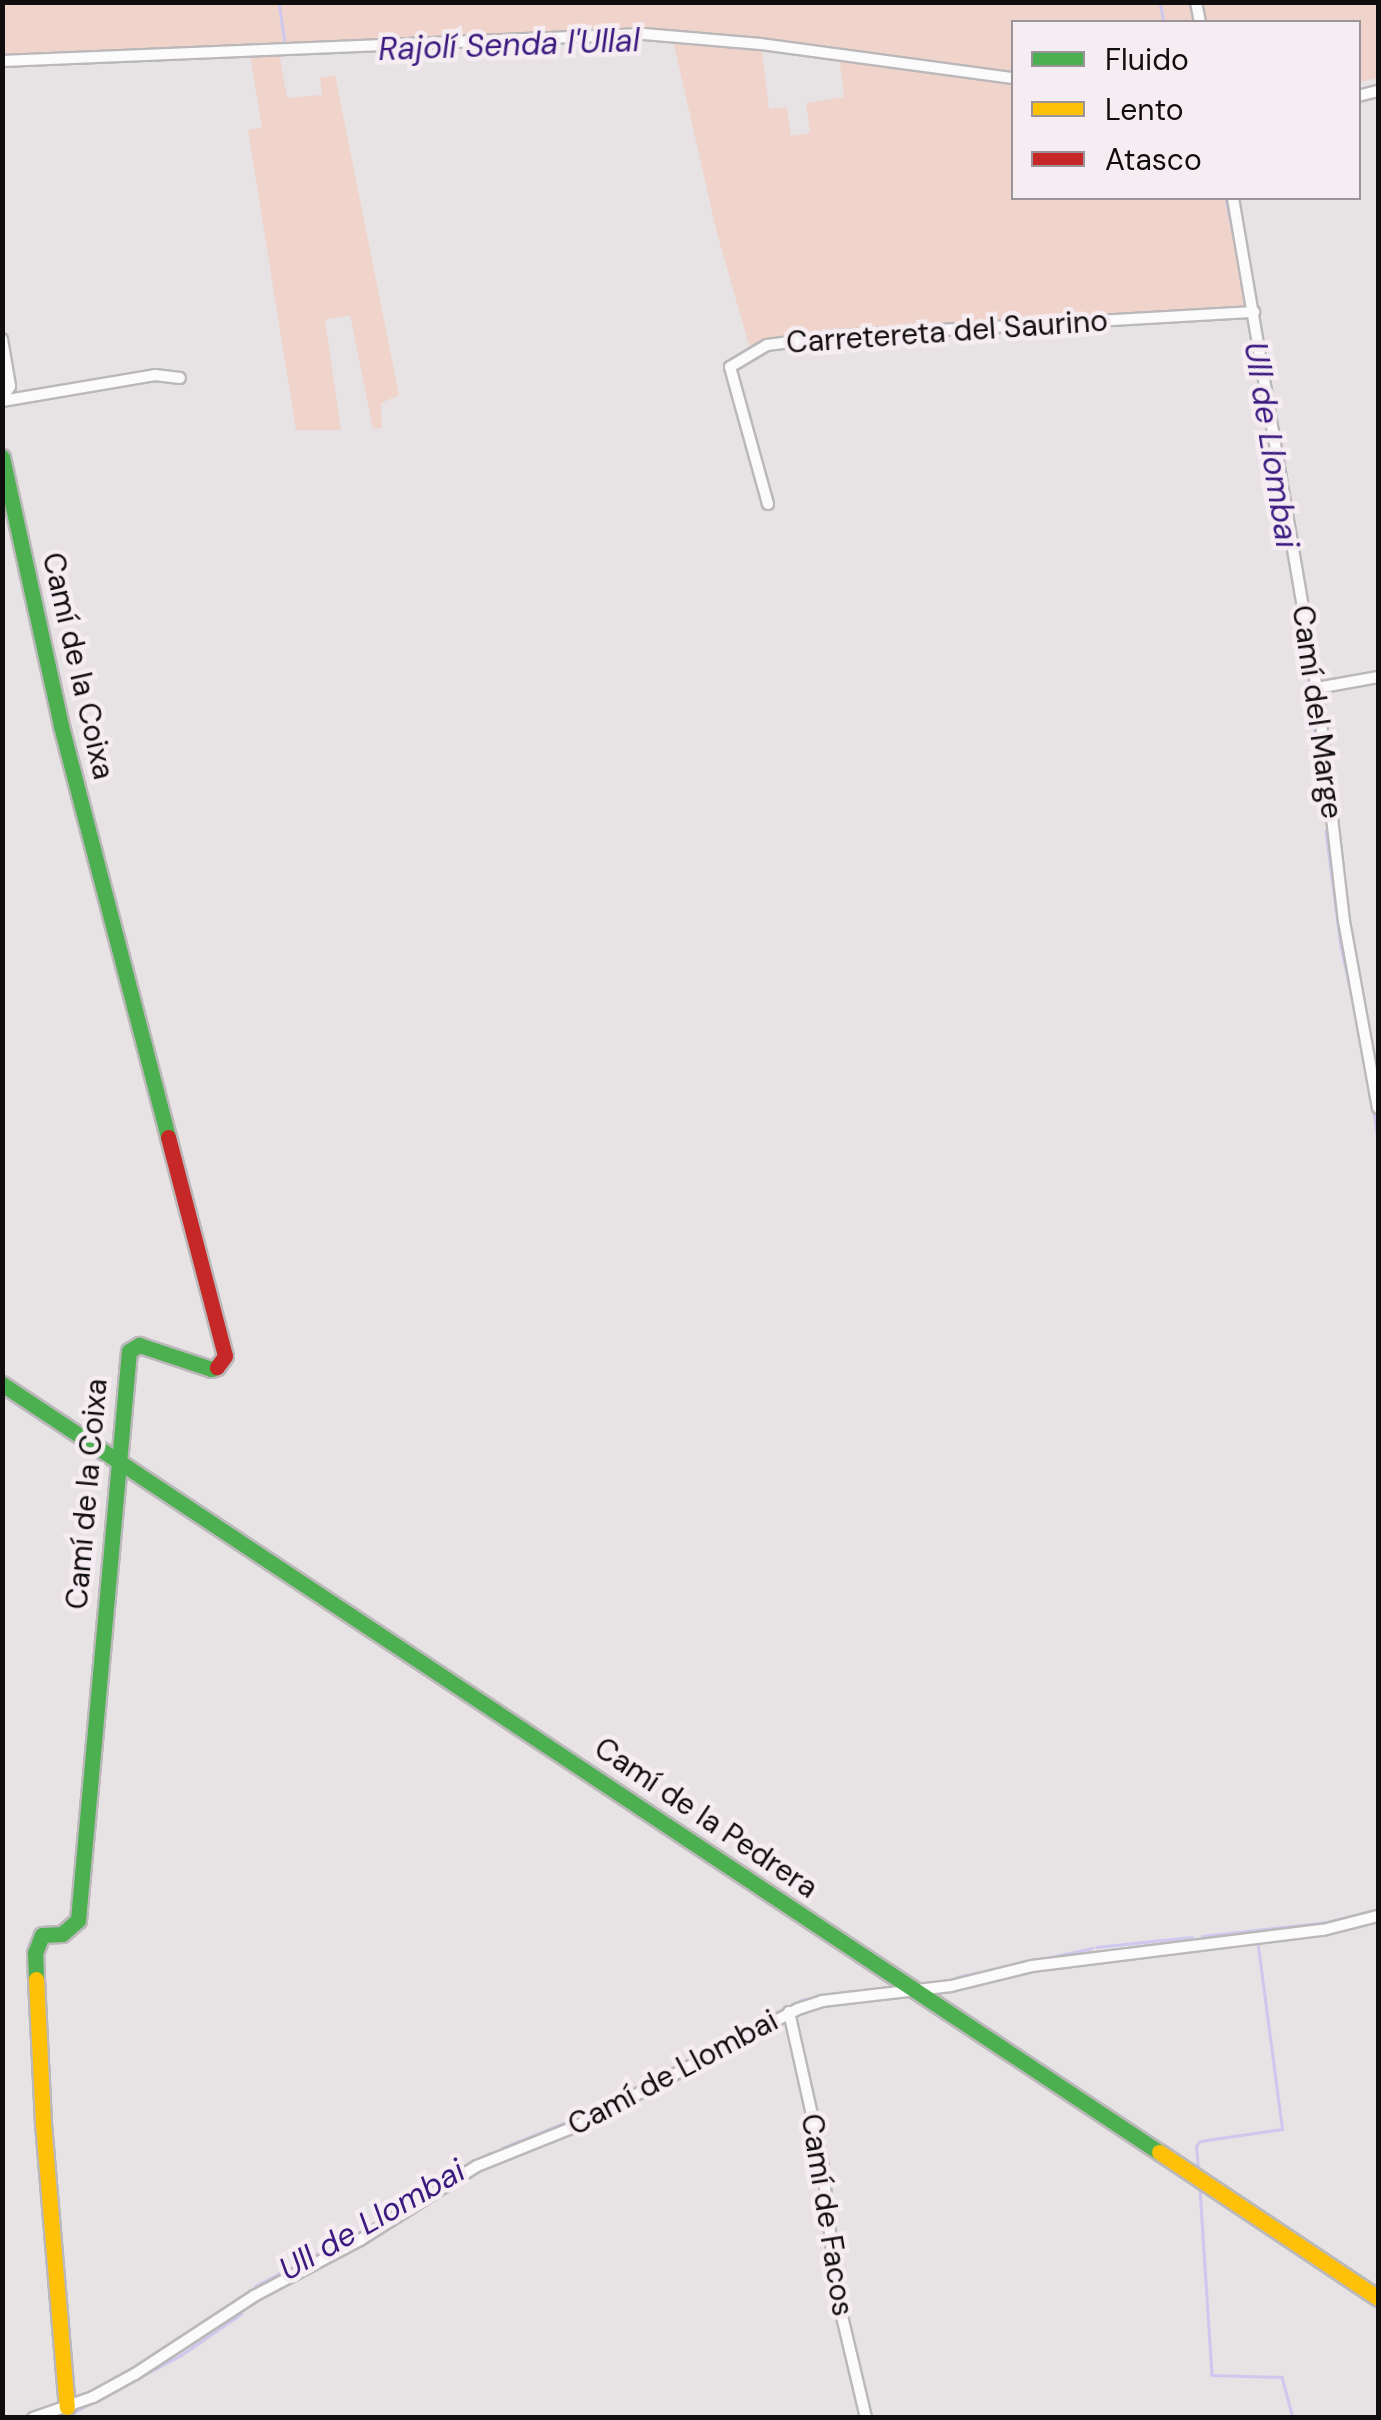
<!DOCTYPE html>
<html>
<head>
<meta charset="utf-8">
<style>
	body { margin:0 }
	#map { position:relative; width:1381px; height:2420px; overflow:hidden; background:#e7e2e4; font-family:"DM Sans",sans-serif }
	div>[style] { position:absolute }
	.green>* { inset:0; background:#f0d3ca }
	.stream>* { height:2.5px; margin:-1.25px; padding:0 1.25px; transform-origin:1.25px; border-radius:1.25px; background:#cec8ef }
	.roads { filter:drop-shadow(2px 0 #bbb8b9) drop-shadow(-2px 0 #bbb8b9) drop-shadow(0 2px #bbb8b9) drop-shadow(0 -2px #bbb8b9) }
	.street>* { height:10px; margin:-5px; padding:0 5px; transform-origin:5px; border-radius:5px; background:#fbfbfb }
	.fast>* { height:15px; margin:-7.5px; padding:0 7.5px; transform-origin:7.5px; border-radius:7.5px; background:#4caf50 }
	.slow>* { height:15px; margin:-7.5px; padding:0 7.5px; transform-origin:7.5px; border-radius:7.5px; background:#ffc107 }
	.jam>* { height:15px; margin:-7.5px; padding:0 7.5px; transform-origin:7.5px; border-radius:7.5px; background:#c62828 }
	span { translate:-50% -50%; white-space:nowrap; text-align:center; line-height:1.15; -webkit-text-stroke:9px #f6edf2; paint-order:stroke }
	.street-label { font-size:30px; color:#100d0e }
	.water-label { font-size:32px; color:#3b197f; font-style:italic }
	.frame { position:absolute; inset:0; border:5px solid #100d0e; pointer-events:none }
	.legend { position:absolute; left:1011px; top:20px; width:350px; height:180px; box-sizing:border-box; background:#f6edf2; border:2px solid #9a9397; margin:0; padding:12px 18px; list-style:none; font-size:30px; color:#100d0e }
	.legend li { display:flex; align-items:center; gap:20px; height:50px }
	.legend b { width:50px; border:2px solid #9a9397 }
</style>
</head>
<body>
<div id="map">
	<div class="green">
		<i style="clip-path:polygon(evenodd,2px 3px,1378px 3px,1378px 78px,1359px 82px,1358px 22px,1014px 22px,1014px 198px,1231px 198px,1254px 312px,878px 333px,751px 352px,717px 233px,672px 36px,3px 61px,2px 3px,761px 45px,839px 55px,844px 97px,806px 103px,810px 133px,791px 136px,787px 107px,769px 109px,761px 45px)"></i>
		<i style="clip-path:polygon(279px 52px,287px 98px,322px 95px,320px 78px,335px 75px,399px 395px,381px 403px,382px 428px,373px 429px,350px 315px,325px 320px,341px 430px,296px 430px,248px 130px,262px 128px,250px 54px)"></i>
	</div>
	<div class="stream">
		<i style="left:279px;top:2px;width:41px;rotate:81.7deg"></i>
		<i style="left:1160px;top:2px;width:20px;rotate:79deg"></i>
		<i style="left:723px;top:46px;width:47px;rotate:4.9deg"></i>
		<i style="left:1226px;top:198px;width:72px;rotate:78.8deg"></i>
		<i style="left:1294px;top:587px;width:111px;rotate:81.2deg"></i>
		<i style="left:1313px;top:712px;width:106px;rotate:84deg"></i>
		<i style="left:1326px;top:831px;width:116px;rotate:82.6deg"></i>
		<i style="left:1341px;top:946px;width:85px;rotate:77.8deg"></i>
		<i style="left:1374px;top:1111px;width:28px;rotate:82deg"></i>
		<i style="left:1202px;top:1936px;width:126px;rotate:-6.4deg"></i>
		<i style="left:1327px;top:1922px;width:53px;rotate:-14.3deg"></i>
		<i style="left:1096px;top:1947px;width:96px;rotate:-6deg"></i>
		<i style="left:957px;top:1977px;width:138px;rotate:-12.1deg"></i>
		<i style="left:740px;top:2031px;width:68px;rotate:-26.9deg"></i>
		<i style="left:801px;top:2000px;width:95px;rotate:-7.9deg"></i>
		<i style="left:649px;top:2082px;width:101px;rotate:-29.1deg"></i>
		<i style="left:502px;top:2148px;width:109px;rotate:-22.1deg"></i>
		<i style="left:1198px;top:2169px;width:23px;rotate:-95deg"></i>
		<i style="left:1196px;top:2146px;width:6px;rotate:-51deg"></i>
		<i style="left:1200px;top:2141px;width:83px;rotate:-8.3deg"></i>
		<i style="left:1282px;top:2129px;width:185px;rotate:-97.5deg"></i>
		<i style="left:1200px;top:2189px;width:186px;rotate:86.3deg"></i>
		<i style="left:1212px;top:2375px;width:70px;rotate:1.6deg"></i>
		<i style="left:1282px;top:2377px;width:42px;rotate:75deg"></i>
		<i style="left:255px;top:2286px;width:131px;rotate:-27.3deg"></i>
		<i style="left:371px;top:2226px;width:139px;rotate:-31.7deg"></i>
		<i style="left:73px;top:2413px;width:123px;rotate:-28.2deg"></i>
		<i style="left:181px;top:2355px;width:73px;rotate:-34.3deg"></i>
		<i style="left:52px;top:2418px;width:14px;rotate:-17deg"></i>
	</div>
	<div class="roads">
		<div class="street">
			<i style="left:1196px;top:2px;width:20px;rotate:79deg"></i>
			<i style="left:2px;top:61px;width:643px;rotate:-2.41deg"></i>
			<i style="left:644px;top:34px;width:117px;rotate:4.9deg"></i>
			<i style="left:761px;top:44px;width:255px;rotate:7.7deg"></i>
			<i style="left:1358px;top:96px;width:21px;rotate:-14deg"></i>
			<i style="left:1233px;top:198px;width:497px;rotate:80.3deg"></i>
			<i style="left:1317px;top:688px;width:235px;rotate:83.4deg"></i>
			<i style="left:1344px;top:921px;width:190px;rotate:79.7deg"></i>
			<i style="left:2px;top:339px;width:48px;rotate:80.3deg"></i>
			<i style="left:10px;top:386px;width:16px;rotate:120deg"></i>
			<i style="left:2px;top:401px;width:155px;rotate:-9.6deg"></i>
			<i style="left:155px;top:375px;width:25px;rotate:7deg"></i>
			<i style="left:768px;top:504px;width:142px;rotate:-105.5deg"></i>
			<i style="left:730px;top:367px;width:43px;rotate:-30.7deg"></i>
			<i style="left:767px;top:345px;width:70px;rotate:-7.4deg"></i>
			<i style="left:836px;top:336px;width:419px;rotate:-3.3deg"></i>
			<i style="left:1317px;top:688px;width:62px;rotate:-10.2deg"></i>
			<i style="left:789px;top:2012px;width:152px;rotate:77.4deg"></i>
			<i style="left:822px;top:2160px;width:136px;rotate:83.7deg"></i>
			<i style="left:837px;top:2295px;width:126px;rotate:76.7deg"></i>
			<i style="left:33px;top:2418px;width:64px;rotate:-19.3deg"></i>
			<i style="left:93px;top:2397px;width:48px;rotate:-28.7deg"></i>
			<i style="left:135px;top:2374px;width:142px;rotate:-33.2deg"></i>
			<i style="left:254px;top:2296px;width:120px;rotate:-27.8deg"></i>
			<i style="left:360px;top:2240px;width:138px;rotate:-32.3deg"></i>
			<i style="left:477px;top:2166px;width:110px;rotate:-21.9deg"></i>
			<i style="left:579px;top:2125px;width:248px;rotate:-27.9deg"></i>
			<i style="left:798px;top:2009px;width:25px;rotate:-18deg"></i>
			<i style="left:822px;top:2001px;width:130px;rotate:-6.6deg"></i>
			<i style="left:951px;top:1986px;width:83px;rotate:-13.9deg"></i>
			<i style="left:1032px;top:1966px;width:293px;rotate:-7.1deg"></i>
			<i style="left:1323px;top:1930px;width:57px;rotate:-14.3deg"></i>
		</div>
		<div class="fast">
			<i style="left:2px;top:457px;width:275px;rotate:77.6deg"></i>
			<i style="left:61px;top:726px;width:425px;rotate:75.4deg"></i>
			<i style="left:2px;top:1384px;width:1389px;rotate:33.58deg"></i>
			<i style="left:36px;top:1979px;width:26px;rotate:-92deg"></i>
			<i style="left:35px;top:1953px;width:19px;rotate:-69deg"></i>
			<i style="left:42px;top:1935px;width:20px;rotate:-3deg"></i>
			<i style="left:62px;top:1934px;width:21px;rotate:-41deg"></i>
			<i style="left:78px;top:1920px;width:571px;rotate:-84.88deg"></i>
			<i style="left:129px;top:1351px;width:12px;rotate:-31deg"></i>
			<i style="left:139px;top:1345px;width:76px;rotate:18.4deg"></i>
			<i style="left:211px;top:1369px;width:6px;rotate:-18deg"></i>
		</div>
		<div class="slow">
			<i style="left:36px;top:1979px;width:144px;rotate:87.2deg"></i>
			<i style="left:43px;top:2123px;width:285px;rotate:85.2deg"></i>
			<i style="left:1159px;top:2152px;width:263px;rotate:33.7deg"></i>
		</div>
		<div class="jam">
			<i style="left:168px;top:1137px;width:226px;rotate:75.4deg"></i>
			<i style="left:225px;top:1356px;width:14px;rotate:126deg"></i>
		</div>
	</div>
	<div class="street-label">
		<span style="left:947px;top:332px;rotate:-4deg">Carretereta del Saurino</span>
		<span style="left:78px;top:666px;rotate:77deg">Camí de la Coixa</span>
		<span style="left:1317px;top:712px;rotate:82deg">Camí del Marge</span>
		<span style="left:87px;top:1494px;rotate:-85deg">Camí de la Coixa</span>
		<span style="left:706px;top:1818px;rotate:34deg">Camí de la Pedrera</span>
		<span style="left:673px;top:2073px;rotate:-28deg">Camí de Llombai</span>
		<span style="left:827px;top:2215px;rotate:81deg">Camí de Facos</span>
	</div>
	<div class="water-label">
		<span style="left:509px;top:45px;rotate:-2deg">Rajolí Senda l'Ullal</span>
		<span style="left:1271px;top:445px;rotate:81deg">Ull de Llombai</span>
		<span style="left:372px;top:2220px;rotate:-30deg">Ull de Llombai</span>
	</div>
	<div class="frame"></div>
	<ul class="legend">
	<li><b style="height:12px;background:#4caf50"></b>Fluido</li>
	<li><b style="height:12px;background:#ffc107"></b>Lento</li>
	<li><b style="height:12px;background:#c62828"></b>Atasco</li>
	</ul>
</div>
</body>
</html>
